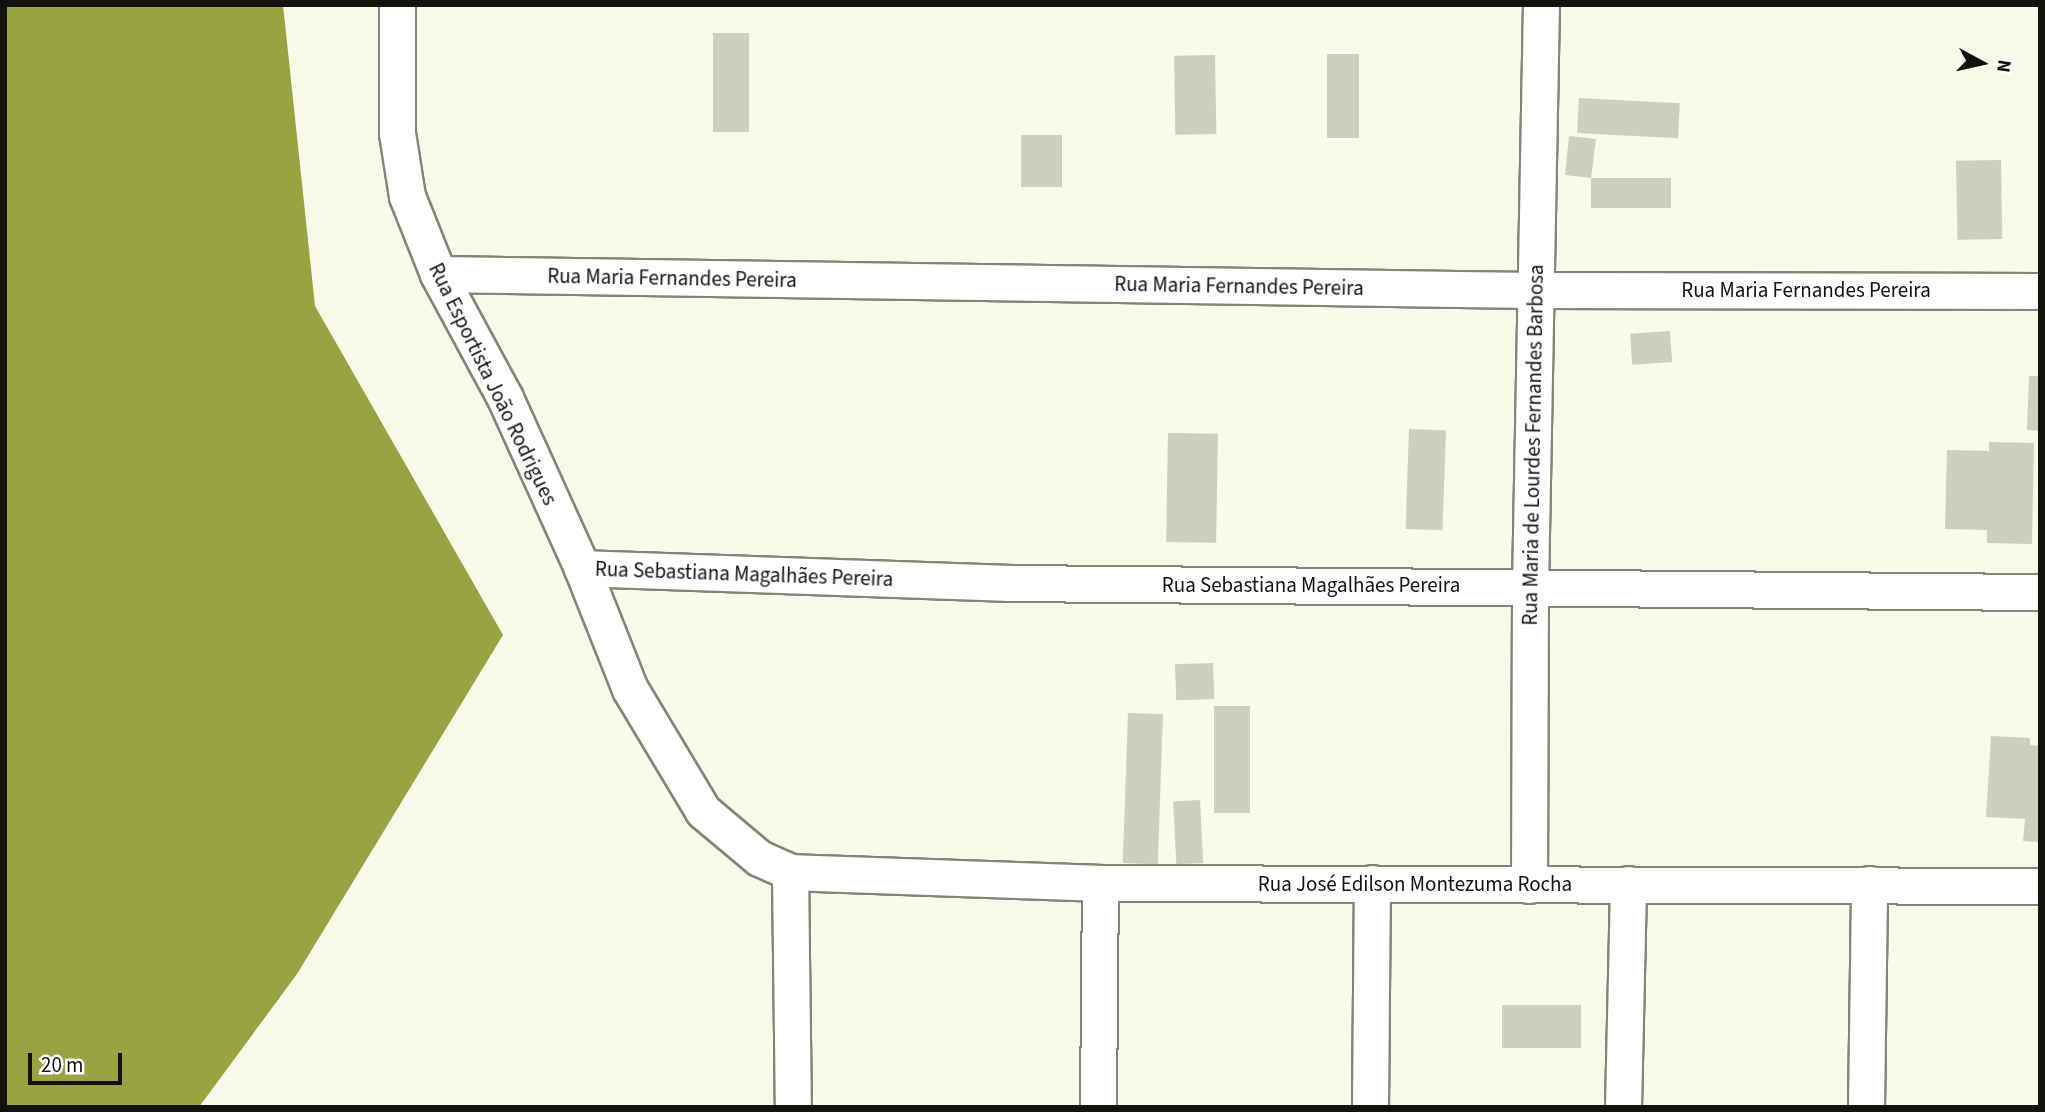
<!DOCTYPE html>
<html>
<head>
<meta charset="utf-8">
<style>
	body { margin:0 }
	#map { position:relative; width:2045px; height:1112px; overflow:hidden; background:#f7fae9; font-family:"Source Sans 3",sans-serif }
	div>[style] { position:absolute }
	.water>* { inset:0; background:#9aa342 }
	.building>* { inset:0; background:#cdcfbf; transform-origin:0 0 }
	.roads { filter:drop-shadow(2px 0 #838576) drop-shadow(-2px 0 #838576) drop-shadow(0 2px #838576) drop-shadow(0 -2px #838576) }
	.street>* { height:35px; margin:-17.5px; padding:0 17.5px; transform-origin:17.5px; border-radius:17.5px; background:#fff }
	span { translate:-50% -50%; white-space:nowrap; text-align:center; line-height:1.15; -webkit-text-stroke:6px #fff; paint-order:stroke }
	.street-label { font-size:21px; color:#12130d }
	.frame { position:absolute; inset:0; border:7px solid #12130d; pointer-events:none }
	.north { position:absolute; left:1947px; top:28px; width:70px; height:70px; -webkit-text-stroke:5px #fff; paint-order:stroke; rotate:98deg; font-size:19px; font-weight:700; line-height:28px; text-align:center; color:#12130d }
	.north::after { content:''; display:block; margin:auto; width:24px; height:32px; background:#12130d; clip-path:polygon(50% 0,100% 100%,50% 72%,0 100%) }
	.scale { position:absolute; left:28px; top:1053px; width:94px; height:32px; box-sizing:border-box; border:4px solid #12130d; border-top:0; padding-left:9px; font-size:21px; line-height:24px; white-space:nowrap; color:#12130d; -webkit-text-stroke:5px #fff; paint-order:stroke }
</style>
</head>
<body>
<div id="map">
	<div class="water">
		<i style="clip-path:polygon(5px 5px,283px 5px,315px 306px,503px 635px,297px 974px,199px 1107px,5px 1107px)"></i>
	</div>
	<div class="building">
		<i style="left:713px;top:33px;width:36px;height:99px"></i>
		<i style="left:1327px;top:54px;width:32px;height:84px"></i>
		<i style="left:1215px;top:55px;width:79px;height:41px;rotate:89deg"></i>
		<i style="left:1579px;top:98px;width:101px;height:35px;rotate:3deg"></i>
		<i style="left:1021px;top:135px;width:41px;height:52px"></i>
		<i style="clip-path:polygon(1569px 136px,1596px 139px,1591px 178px,1671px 178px,1671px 208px,1591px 208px,1591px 178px,1565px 175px)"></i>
		<i style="left:2001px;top:160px;width:79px;height:45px;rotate:89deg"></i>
		<i style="left:1670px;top:331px;width:31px;height:40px;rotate:86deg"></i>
		<i style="clip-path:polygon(2029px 376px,2040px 376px,2040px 431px,2027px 430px)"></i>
		<i style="left:1409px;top:429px;width:37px;height:100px;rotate:2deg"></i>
		<i style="left:1168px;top:433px;width:50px;height:109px;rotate:1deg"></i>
		<i style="clip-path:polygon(1989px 442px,2034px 443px,2032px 544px,1987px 543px,1987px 530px,1945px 529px,1947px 450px,1989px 451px)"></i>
		<i style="left:1213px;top:663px;width:36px;height:38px;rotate:88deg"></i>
		<i style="left:1214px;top:706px;width:36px;height:107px"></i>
		<i style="left:1128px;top:713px;width:35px;height:150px;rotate:2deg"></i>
		<i style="clip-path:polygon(1991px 736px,2030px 738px,2030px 745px,2040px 746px,2040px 842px,2023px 841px,2025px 819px,1986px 817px)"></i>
		<i style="left:1200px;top:800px;width:63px;height:27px;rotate:87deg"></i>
		<i style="left:1502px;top:1005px;width:79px;height:43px"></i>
	</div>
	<div class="roads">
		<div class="street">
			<i style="left:397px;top:5px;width:128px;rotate:90deg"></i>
			<i style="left:397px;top:133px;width:64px;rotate:81deg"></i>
			<i style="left:407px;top:196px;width:84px;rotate:68.3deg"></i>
			<i style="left:438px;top:274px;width:141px;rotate:61.6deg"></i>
			<i style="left:505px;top:398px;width:187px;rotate:65.6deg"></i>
			<i style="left:582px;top:568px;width:130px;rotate:68.4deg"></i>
			<i style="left:630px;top:689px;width:142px;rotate:59.1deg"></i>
			<i style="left:703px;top:811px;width:73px;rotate:40deg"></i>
			<i style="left:759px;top:858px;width:34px;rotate:24deg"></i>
			<i style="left:790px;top:872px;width:310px;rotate:2deg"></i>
			<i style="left:1100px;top:883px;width:940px;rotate:0.18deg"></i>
			<i style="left:438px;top:274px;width:1097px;rotate:0.84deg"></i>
			<i style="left:1535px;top:290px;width:505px;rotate:0.11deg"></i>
			<i style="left:582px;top:568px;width:426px;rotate:2deg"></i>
			<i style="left:1008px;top:583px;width:1032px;rotate:0.5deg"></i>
			<i style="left:790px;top:872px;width:235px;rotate:89.3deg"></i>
			<i style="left:1529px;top:885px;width:298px;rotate:-89.8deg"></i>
			<i style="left:1530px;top:587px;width:582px;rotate:-88.92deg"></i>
			<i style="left:1098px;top:1107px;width:224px;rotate:-89.5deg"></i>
			<i style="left:1370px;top:1107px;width:224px;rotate:-89.5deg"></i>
			<i style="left:1623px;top:1107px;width:223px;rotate:-88.7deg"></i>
			<i style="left:1866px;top:1107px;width:223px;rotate:-89.2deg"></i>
		</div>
	</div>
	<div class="street-label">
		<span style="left:672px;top:278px;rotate:1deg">Rua Maria Fernandes Pereira</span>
		<span style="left:1239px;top:286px;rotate:1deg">Rua Maria Fernandes Pereira</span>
		<span style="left:1806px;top:290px">Rua Maria Fernandes Pereira</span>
		<span style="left:493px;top:384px;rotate:64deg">Rua Esportista João Rodrigues</span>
		<span style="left:1533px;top:445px;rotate:-89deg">Rua Maria de Lourdes Fernandes Barbosa</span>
		<span style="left:744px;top:574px;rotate:2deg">Rua Sebastiana Magalhães Pereira</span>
		<span style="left:1311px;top:585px">Rua Sebastiana Magalhães Pereira</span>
		<span style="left:1415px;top:884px">Rua José Edilson Montezuma Rocha</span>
	</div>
	<div class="frame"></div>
	<div class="north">N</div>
	<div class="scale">20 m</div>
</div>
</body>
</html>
